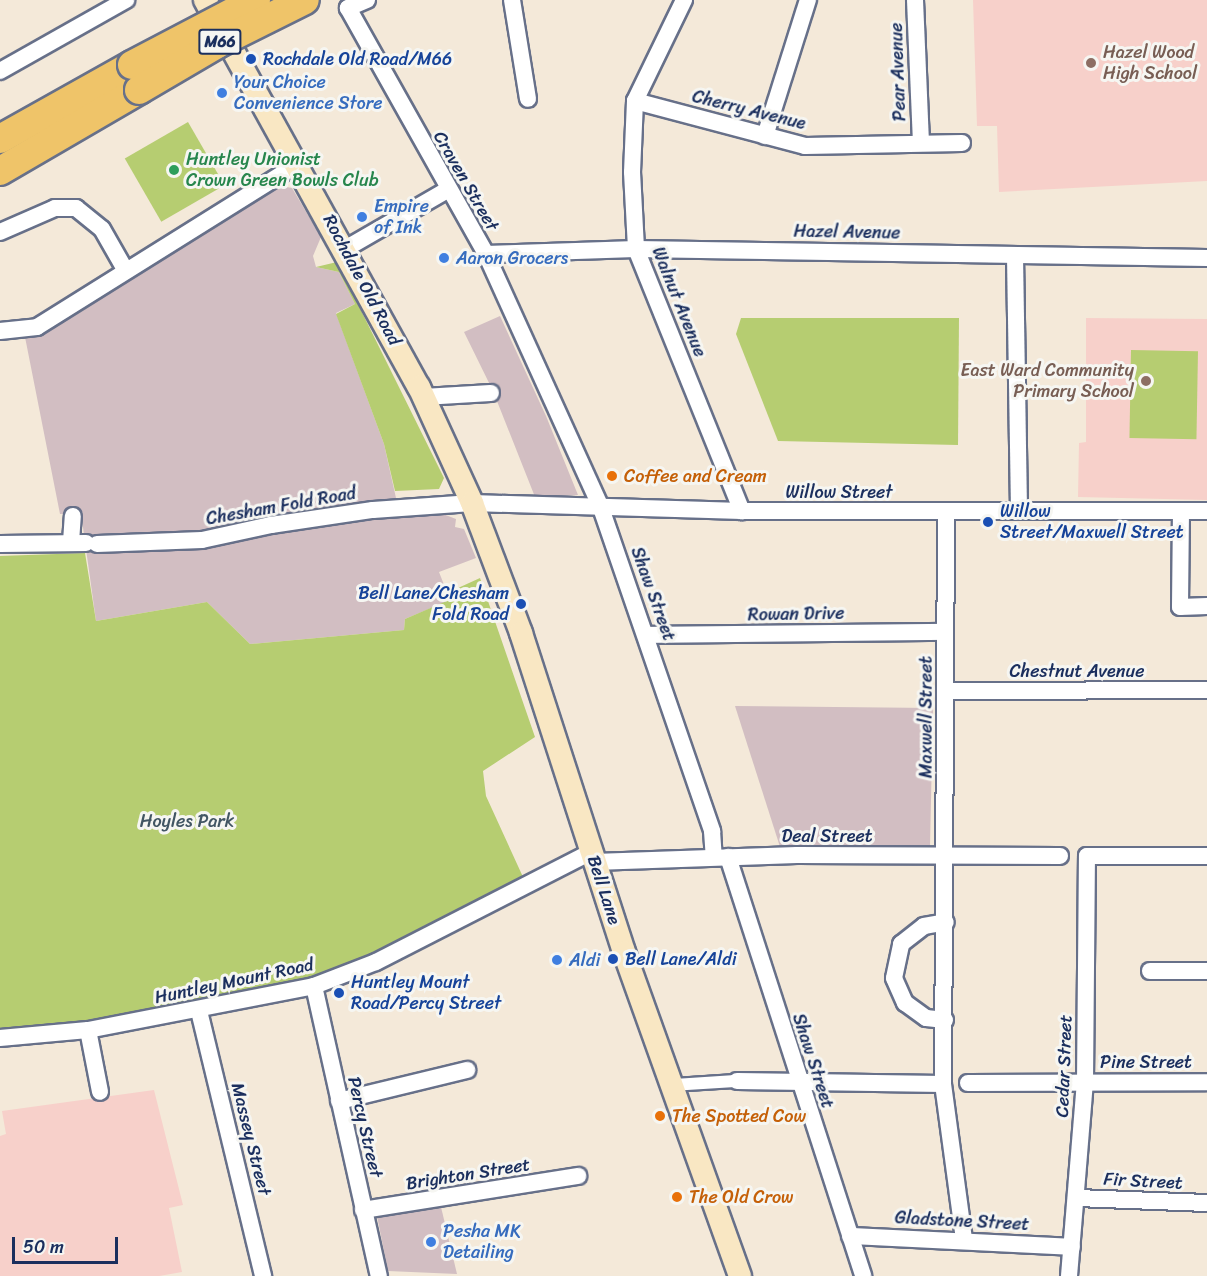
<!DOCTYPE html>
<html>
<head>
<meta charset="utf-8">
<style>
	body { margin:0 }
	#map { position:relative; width:1207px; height:1276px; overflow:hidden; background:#f4e9d9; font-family:Sriracha,sans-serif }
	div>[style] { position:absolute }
	.built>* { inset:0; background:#f7d0ca }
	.industrial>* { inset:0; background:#d2bec2 }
	.green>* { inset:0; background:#b6cd71; transform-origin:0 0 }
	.roads { filter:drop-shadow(2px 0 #677089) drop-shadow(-2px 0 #677089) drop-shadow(0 2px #677089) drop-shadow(0 -2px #677089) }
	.pedestrian>* { height:12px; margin:-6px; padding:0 6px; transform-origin:6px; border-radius:6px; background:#fff }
	.minor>* { height:16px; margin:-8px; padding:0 8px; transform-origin:8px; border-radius:8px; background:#fff }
	.secondary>* { height:22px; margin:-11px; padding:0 11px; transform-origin:11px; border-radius:11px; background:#f9e7c3 }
	.motorway>* { height:28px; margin:-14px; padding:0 14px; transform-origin:14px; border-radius:14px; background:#efc469 }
	.bridges { filter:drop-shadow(2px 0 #677089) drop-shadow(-2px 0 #677089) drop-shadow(0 2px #677089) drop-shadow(0 -2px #677089) }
	.motorway-bridge>* { height:28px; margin:-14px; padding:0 14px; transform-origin:14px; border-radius:14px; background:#efc469 }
	.dots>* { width:16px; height:16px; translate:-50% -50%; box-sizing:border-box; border:3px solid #f6f6f2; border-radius:50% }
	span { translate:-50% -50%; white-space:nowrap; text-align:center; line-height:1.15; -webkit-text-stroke:6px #f6f6f2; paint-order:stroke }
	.shield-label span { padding:2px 4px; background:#f6f6f2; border:2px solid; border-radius:4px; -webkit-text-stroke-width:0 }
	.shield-label { font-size:16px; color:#1b2f5e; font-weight:700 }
	.education-label { font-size:18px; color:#785e54 }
	.left { translate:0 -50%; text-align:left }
	.right { translate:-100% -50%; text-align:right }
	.transit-label { font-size:18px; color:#164399 }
	.street-label { font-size:18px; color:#1b2f5e }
	.shop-label { font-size:18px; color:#366cbe }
	.leisure-label { font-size:18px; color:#27864d }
	.food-label { font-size:18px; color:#c56008 }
	.park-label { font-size:18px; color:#425663 }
	.scale { position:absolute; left:12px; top:1237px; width:106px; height:27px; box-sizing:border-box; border:3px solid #1b2f5e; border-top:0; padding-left:8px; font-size:18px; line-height:21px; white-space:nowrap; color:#1b2f5e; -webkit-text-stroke:4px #f6f6f2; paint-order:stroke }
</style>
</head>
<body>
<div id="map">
	<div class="built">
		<i style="clip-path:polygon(973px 0,1207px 0,1207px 181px,999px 192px,997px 126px,977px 126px)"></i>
		<i style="clip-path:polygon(1086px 318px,1207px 319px,1207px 500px,1078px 497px,1079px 443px,1086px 442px)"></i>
		<i style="clip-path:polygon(154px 1090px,183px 1205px,169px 1208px,182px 1272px,159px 1276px,0 1276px,0 1136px,6px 1134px,2px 1111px)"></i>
	</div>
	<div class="industrial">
		<i style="clip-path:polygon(276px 185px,292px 188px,321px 237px,313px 256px,316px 267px,339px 272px,355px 304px,336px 313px,384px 444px,400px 516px,443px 514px,456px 519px,455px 527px,464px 529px,476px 558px,439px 572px,450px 600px,405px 619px,404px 630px,250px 644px,207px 602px,96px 621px,81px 513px,60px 514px,25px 337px,79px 313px)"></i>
		<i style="clip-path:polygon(500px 316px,546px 416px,578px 495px,535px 497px,493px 391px,464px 332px)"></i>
		<i style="clip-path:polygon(735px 706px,933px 708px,930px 847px,781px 850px)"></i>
		<i style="clip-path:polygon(441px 1207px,457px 1274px,388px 1271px,377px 1216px)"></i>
	</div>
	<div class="green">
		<i style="left:188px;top:122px;width:73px;height:73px;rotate:60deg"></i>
		<i style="clip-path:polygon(337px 262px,444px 478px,439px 489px,395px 491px,384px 444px,336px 314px,355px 304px,339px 272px,316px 267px)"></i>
		<i style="clip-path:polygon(741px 318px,959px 318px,958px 445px,778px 441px,736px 334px)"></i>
		<i style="left:1131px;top:350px;width:67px;height:88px;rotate:1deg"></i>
		<i style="clip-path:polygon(85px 553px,96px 621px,207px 602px,250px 644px,404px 630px,405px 619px,449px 600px,447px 593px,480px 578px,535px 737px,483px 771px,486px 796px,523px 877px,314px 986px,0 1037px,0 556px)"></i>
	</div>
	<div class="roads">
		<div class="pedestrian">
			<i style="left:673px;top:1085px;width:64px;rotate:-3.6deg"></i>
		</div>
		<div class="minor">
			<i style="left:367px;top:0;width:21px;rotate:157deg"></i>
			<i style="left:348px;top:8px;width:282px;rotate:60.7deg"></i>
			<i style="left:486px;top:254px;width:279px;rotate:65.6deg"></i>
			<i style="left:601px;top:508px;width:342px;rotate:71deg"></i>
			<i style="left:712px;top:831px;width:26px;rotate:86deg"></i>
			<i style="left:512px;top:0;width:100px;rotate:80.8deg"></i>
			<i style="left:684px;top:0;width:112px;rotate:115.9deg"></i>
			<i style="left:635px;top:101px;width:71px;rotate:92.4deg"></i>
			<i style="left:632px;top:172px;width:77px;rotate:87deg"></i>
			<i style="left:636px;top:249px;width:283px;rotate:68deg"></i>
			<i style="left:915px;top:0;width:142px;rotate:87.6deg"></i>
			<i style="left:0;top:71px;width:145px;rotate:-29.4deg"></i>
			<i style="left:635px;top:101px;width:176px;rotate:14.8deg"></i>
			<i style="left:805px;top:146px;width:157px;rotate:-1.1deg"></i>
			<i style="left:765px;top:136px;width:143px;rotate:-72.5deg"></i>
			<i style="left:0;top:232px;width:60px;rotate:-23.6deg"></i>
			<i style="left:55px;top:208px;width:21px"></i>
			<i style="left:76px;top:208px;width:33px;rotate:39deg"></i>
			<i style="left:102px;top:229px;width:48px;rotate:60.3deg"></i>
			<i style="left:345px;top:249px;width:118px;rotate:-30deg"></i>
			<i style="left:486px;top:254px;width:150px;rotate:-1.9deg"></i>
			<i style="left:636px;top:249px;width:571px;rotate:0.9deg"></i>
			<i style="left:1015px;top:255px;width:256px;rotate:89.1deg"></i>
			<i style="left:0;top:331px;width:37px;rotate:-6deg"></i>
			<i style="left:37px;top:327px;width:308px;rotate:-32deg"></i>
			<i style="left:423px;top:397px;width:68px;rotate:-3.4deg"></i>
			<i style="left:946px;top:511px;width:573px;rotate:90.3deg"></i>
			<i style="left:943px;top:1084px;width:156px;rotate:82.3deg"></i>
			<i style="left:1181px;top:511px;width:96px;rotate:90.6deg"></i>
			<i style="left:1180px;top:607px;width:27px;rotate:-2deg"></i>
			<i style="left:71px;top:542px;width:26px;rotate:-86deg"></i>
			<i style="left:0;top:544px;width:86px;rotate:-0.7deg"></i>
			<i style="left:97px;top:544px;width:105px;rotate:-2.2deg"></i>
			<i style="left:202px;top:540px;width:71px;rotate:-12.3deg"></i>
			<i style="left:271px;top:525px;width:103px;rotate:-8.4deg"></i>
			<i style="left:373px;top:510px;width:99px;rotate:-4deg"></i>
			<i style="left:472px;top:503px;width:270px;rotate:1.7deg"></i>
			<i style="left:742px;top:511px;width:465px"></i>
			<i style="left:647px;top:635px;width:298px;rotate:-0.6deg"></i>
			<i style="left:946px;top:691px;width:261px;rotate:-0.2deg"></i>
			<i style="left:728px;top:857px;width:440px;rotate:72.1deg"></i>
			<i style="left:594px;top:862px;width:203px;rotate:-2deg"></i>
			<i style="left:797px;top:855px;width:263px;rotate:0.2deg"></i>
			<i style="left:1150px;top:971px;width:57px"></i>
			<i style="left:314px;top:986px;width:297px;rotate:77.4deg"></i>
			<i style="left:199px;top:1011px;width:273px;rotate:76.4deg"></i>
			<i style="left:945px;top:1020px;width:19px;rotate:-174deg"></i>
			<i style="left:926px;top:1018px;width:26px;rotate:-144deg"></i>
			<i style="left:905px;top:1003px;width:27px;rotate:-114deg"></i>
			<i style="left:894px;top:978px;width:35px;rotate:-78deg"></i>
			<i style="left:901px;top:944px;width:29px;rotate:-38deg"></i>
			<i style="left:924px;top:926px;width:22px;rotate:-10deg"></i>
			<i style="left:88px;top:1030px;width:63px;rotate:79deg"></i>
			<i style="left:0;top:1038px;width:88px;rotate:-5.2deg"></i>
			<i style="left:88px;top:1030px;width:230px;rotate:-11deg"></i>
			<i style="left:314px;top:986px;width:66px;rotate:-21.2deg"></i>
			<i style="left:376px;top:962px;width:242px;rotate:-27.1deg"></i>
			<i style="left:737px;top:1081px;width:206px;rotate:0.8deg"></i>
			<i style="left:968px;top:1083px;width:239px;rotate:-0.2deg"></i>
			<i style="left:339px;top:1101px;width:132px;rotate:-13.6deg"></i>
			<i style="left:1077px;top:1198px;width:130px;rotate:2.2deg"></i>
			<i style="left:363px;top:1210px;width:218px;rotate:-9deg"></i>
			<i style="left:850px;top:1236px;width:222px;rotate:2.8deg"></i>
			<i style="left:1069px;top:1276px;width:195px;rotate:-85.3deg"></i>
			<i style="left:1085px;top:1082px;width:226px;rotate:-89.5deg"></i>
			<i style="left:1087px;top:856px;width:120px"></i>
		</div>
		<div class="secondary">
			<i style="left:205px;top:0;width:442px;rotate:61.1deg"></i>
			<i style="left:419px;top:387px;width:128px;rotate:65.4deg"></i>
			<i style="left:472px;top:503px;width:139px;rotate:69.3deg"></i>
			<i style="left:521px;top:633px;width:335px;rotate:72.1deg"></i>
			<i style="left:624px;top:952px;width:344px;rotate:70.3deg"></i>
		</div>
		<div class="motorway">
			<i style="left:0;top:139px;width:151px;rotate:-29.3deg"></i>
			<i style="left:0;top:171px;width:161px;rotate:-30.2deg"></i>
		</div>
	</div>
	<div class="bridges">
		<div class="motorway-bridge">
			<i style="left:132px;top:65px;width:140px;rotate:-27.7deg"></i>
			<i style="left:139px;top:90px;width:91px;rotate:-30.5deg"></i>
			<i style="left:217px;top:44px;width:98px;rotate:-26.6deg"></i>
		</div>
	</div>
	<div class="dots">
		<i style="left:251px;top:59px;background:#1a4fb4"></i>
		<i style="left:1091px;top:63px;background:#8d6e63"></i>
		<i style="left:222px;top:93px;background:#3f7fe0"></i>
		<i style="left:174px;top:170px;background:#2e9e5b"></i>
		<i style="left:362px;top:217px;background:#3f7fe0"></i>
		<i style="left:444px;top:258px;background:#3f7fe0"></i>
		<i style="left:1146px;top:381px;background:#8d6e63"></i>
		<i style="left:612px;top:476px;background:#e8710a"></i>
		<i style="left:988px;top:522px;background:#1a4fb4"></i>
		<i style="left:521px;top:604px;background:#1a4fb4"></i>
		<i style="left:613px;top:959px;background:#1a4fb4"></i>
		<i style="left:557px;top:960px;background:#3f7fe0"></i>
		<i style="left:339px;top:993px;background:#1a4fb4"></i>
		<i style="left:660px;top:1116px;background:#e8710a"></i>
		<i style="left:677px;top:1197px;background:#e8710a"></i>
		<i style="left:431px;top:1242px;background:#3f7fe0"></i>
	</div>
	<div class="shield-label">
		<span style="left:220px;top:42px">M66</span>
	</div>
	<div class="education-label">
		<span class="left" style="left:1103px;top:63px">Hazel Wood<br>High School</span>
		<span class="right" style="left:1134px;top:381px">East Ward Community<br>Primary School</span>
	</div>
	<div class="transit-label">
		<span class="left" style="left:263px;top:59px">Rochdale Old Road/M66</span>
		<span class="left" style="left:1000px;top:522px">Willow<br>Street/Maxwell Street</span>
		<span class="right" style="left:509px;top:604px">Bell Lane/Chesham<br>Fold Road</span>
		<span class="left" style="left:625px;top:959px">Bell Lane/Aldi</span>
		<span class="left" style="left:351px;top:993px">Huntley Mount<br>Road/Percy Street</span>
	</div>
	<div class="street-label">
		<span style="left:898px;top:72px;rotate:-92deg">Pear Avenue</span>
		<span style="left:749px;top:110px;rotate:14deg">Cherry Avenue</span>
		<span style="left:466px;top:181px;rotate:60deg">Craven Street</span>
		<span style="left:847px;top:232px;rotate:1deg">Hazel Avenue</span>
		<span style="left:362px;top:280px;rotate:62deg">Rochdale Old Road</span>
		<span style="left:679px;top:302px;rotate:68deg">Walnut Avenue</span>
		<span style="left:839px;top:492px">Willow Street</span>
		<span style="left:281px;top:506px;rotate:-10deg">Chesham Fold Road</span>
		<span style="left:653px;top:594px;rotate:70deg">Shaw Street</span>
		<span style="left:796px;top:614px;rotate:-1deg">Rowan Drive</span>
		<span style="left:1077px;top:671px">Chestnut Avenue</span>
		<span style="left:926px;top:717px;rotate:-90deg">Maxwell Street</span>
		<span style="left:827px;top:836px">Deal Street</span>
		<span style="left:604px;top:890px;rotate:72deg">Bell Lane</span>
		<span style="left:234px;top:981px;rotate:-12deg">Huntley Mount Road</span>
		<span style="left:813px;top:1061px;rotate:72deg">Shaw Street</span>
		<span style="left:1146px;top:1062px">Pine Street</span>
		<span style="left:1064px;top:1066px;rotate:-88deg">Cedar Street</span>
		<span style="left:365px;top:1127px;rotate:77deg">Percy Street</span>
		<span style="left:251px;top:1139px;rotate:76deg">Massey Street</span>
		<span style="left:468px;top:1174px;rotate:-9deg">Brighton Street</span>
		<span style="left:1143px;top:1181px;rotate:3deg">Fir Street</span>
		<span style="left:962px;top:1221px;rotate:3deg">Gladstone Street</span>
	</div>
	<div class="shop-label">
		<span class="left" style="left:234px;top:93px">Your Choice<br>Convenience Store</span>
		<span class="left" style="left:374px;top:217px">Empire<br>of Ink</span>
		<span class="left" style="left:456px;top:258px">Aaron Grocers</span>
		<span class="left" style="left:569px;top:960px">Aldi</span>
		<span class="left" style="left:443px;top:1242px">Pesha MK<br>Detailing</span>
	</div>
	<div class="leisure-label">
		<span class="left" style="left:186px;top:170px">Huntley Unionist<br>Crown Green Bowls Club</span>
	</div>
	<div class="food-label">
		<span class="left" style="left:624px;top:476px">Coffee and Cream</span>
		<span class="left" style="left:672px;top:1116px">The Spotted Cow</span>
		<span class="left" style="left:689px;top:1197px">The Old Crow</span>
	</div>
	<div class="park-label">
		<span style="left:187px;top:821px">Hoyles Park</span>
	</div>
	<div class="scale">50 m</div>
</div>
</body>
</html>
